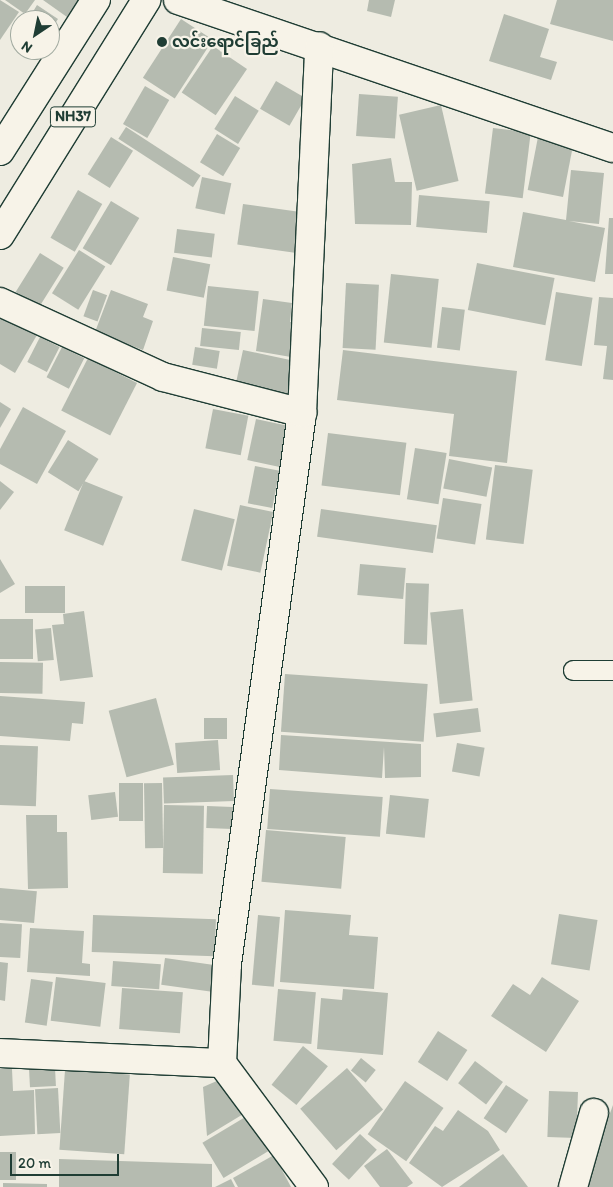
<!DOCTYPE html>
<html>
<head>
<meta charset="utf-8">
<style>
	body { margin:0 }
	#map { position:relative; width:613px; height:1187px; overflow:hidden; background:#eeece1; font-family:Itim,"Noto Sans Myanmar",sans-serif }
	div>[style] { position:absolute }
	.building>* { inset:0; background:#b5bbb0; transform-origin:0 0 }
	.roads { filter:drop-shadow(1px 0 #1f3d34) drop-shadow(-1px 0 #1f3d34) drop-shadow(0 1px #1f3d34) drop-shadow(0 -1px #1f3d34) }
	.lane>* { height:19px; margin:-9.5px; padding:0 9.5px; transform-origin:9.5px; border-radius:9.5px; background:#f7f3e8 }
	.street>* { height:28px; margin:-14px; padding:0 14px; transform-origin:14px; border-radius:14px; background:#f7f3e8 }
	.highway>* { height:28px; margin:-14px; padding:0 14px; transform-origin:14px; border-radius:14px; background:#f7f3e8 }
	.dots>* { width:14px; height:14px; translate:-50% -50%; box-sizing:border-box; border:2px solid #f7f3e8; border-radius:50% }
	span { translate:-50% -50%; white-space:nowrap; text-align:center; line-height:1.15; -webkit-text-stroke:4.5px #f7f3e8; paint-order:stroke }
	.shield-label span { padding:1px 4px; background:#f7f3e8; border:1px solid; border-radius:4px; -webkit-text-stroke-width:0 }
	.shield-label { font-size:15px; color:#1f3d34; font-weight:700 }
	.poi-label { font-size:16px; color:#1f3d34; font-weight:700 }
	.left { translate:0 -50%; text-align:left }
	.north { position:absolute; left:10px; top:10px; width:50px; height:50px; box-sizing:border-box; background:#f7f3e8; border:1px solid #a1aaa0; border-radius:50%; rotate:214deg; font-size:14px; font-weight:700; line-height:20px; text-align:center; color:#1f3d34 }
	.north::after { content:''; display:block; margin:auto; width:18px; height:22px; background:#1f3d34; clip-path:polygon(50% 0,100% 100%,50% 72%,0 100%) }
	.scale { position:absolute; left:10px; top:1154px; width:109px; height:22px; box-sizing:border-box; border:2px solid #1f3d34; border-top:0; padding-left:6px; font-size:15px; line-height:18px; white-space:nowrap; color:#1f3d34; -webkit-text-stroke:4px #f7f3e8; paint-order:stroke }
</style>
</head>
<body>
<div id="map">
	<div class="building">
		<i style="clip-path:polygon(0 0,19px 12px,0 40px)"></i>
		<i style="clip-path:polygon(5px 0,35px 0,25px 14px)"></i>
		<i style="clip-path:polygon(43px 0,79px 0,67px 17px)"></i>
		<i style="clip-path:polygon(369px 0,395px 0,391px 17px,367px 11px)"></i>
		<i style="clip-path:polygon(557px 0,613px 0,613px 41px,550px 24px)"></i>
		<i style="clip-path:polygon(37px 5px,58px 19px,50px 31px,50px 20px,28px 20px)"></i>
		<i style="clip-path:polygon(504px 14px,549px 29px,540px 57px,557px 62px,551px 80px,489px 61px)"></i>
		<i style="left:181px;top:19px;width:38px;height:70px;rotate:33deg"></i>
		<i style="left:213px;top:46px;width:41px;height:56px;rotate:34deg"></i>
		<i style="left:276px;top:81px;width:34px;height:32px;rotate:30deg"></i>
		<i style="left:145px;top:86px;width:28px;height:44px;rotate:30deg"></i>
		<i style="left:359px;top:94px;width:39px;height:42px;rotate:4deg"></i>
		<i style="left:235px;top:96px;width:28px;height:39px;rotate:32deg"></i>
		<i style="left:441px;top:105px;width:78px;height:43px;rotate:77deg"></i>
		<i style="left:126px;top:127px;width:89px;height:14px;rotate:33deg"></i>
		<i style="left:493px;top:128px;width:38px;height:66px;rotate:7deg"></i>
		<i style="left:217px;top:134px;width:27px;height:33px;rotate:31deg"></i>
		<i style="left:111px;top:137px;width:26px;height:44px;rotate:32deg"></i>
		<i style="left:538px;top:137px;width:36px;height:54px;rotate:11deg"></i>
		<i style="clip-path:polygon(391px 158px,395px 182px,412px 182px,411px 225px,355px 224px,352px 164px)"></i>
		<i style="clip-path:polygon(571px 170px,604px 173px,599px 224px,569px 221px,605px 228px,595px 282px,513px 267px,523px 212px,566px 220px)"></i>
		<i style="left:202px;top:177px;width:30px;height:32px;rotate:12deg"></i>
		<i style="left:78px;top:190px;width:28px;height:55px;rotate:30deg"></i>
		<i style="left:419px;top:195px;width:71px;height:32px;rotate:5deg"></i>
		<i style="left:111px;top:201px;width:33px;height:55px;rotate:31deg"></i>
		<i style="left:243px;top:204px;width:58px;height:41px;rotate:8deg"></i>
		<i style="clip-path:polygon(609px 218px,613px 218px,613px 274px,605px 274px)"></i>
		<i style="left:177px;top:229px;width:38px;height:24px;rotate:7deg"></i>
		<i style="left:79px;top:250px;width:31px;height:51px;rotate:32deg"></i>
		<i style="left:40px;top:253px;width:28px;height:46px;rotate:32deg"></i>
		<i style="left:173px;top:257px;width:38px;height:34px;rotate:11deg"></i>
		<i style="left:477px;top:263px;width:79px;height:48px;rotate:11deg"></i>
		<i style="left:391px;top:274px;width:48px;height:69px;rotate:6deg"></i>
		<i style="left:346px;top:283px;width:33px;height:65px;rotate:3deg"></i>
		<i style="left:208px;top:286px;width:51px;height:40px;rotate:6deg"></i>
		<i style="left:93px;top:290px;width:15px;height:28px;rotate:20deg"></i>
		<i style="clip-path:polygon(111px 290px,148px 304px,143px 317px,153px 321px,143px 350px,95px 332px)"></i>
		<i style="left:556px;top:292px;width:37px;height:69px;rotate:9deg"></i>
		<i style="clip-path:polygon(599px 297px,613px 298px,613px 380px,603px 379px,607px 346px,594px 345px)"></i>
		<i style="clip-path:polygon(263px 299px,292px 303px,290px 322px,296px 322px,291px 357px,256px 351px)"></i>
		<i style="left:442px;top:307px;width:23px;height:41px;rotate:7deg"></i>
		<i style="clip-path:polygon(0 312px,41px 328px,15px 373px,0 364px)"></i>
		<i style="left:202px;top:328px;width:39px;height:18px;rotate:6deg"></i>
		<i style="left:40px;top:337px;width:22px;height:28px;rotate:27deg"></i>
		<i style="left:62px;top:347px;width:25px;height:34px;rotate:27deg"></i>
		<i style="left:195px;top:347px;width:25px;height:18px;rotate:9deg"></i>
		<i style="left:243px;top:350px;width:53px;height:34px;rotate:12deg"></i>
		<i style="clip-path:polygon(343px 350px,517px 371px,507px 463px,449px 456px,454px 414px,337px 400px)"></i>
		<i style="left:88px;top:358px;width:55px;height:59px;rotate:27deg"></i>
		<i style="clip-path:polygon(0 402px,11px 409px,0 428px)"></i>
		<i style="clip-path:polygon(23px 407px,66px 431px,37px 484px,0 464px,0 449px)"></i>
		<i style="left:213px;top:409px;width:36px;height:40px;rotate:11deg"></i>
		<i style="left:256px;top:419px;width:38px;height:42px;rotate:12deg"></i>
		<i style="left:328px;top:433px;width:79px;height:53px;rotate:7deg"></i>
		<i style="left:68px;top:440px;width:36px;height:38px;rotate:32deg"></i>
		<i style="left:415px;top:448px;width:32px;height:52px;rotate:9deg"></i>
		<i style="left:449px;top:459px;width:44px;height:30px;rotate:11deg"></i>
		<i style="left:495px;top:465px;width:38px;height:75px;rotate:7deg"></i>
		<i style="left:255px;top:466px;width:25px;height:38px;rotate:11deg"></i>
		<i style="clip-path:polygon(0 481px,14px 492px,0 510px)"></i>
		<i style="left:84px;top:481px;width:42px;height:53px;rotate:22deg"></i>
		<i style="left:443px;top:498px;width:39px;height:41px;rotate:9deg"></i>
		<i style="left:240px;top:505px;width:34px;height:62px;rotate:12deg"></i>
		<i style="left:194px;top:509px;width:42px;height:53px;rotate:14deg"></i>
		<i style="left:321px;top:509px;width:117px;height:28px;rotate:8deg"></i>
		<i style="clip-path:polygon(0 559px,15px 584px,0 593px)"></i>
		<i style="left:360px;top:564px;width:46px;height:31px;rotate:5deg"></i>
		<i style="left:406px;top:583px;width:23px;height:61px;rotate:2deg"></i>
		<i style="left:25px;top:586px;width:40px;height:27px"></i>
		<i style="left:463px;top:609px;width:92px;height:33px;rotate:84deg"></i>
		<i style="clip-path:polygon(84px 611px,93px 677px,60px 681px,52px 625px,64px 624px,63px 614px)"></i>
		<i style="left:0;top:619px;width:33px;height:40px"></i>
		<i style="left:51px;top:628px;width:32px;height:16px;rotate:85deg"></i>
		<i style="left:0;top:662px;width:43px;height:31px;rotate:1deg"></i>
		<i style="left:285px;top:674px;width:143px;height:58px;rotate:4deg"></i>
		<i style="clip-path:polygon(0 696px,85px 702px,83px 724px,72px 723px,70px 741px,0 736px)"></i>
		<i style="left:156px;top:698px;width:69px;height:49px;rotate:75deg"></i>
		<i style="left:478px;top:708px;width:24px;height:45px;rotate:83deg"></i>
		<i style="left:204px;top:718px;width:23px;height:21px"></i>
		<i style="clip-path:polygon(281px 735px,421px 744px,421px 777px,385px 778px,384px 747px,382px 778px,279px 770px)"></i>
		<i style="left:218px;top:740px;width:30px;height:43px;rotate:86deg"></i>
		<i style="left:457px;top:743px;width:28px;height:29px;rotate:10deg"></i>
		<i style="left:0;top:745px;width:38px;height:60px;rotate:2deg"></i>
		<i style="left:233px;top:775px;width:26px;height:70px;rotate:88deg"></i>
		<i style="left:119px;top:783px;width:24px;height:38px"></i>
		<i style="left:162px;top:783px;width:65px;height:18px;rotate:89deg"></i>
		<i style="left:270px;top:789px;width:113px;height:40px;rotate:4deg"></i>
		<i style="left:115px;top:792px;width:25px;height:27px;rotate:83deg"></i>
		<i style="left:390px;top:795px;width:39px;height:39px;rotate:6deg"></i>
		<i style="left:164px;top:805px;width:40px;height:68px;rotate:1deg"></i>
		<i style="left:207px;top:806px;width:26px;height:22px;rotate:2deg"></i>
		<i style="clip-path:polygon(26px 815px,57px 815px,57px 832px,67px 832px,68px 888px,28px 889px)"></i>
		<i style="left:266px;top:830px;width:80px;height:52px;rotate:5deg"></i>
		<i style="left:0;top:888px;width:37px;height:32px;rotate:5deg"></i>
		<i style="clip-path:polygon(285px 910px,351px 915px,349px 935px,378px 937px,374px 989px,280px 982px)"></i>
		<i style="left:559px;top:914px;width:39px;height:51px;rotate:9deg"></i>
		<i style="left:93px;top:915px;width:123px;height:37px;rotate:2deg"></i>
		<i style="left:258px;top:915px;width:22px;height:70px;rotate:5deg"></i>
		<i style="left:0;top:923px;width:22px;height:34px;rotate:3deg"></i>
		<i style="clip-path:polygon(30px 928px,84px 931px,82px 963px,90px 964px,90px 976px,27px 972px)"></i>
		<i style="left:165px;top:958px;width:53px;height:27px;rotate:8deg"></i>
		<i style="left:113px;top:961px;width:48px;height:25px;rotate:4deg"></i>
		<i style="clip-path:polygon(0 962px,8px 963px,5px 1001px,0 1000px)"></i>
		<i style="left:56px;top:977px;width:50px;height:44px;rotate:7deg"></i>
		<i style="clip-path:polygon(542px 977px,579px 1001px,546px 1052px,491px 1016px,513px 984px,530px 995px)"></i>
		<i style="left:31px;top:979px;width:22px;height:44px;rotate:8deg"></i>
		<i style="left:122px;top:988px;width:61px;height:41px;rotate:4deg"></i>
		<i style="left:278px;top:989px;width:38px;height:52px;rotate:5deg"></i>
		<i style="clip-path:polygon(343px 989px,388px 993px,383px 1055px,317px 1049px,321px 998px,342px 1000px)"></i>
		<i style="left:438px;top:1031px;width:35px;height:37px;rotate:33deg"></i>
		<i style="left:303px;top:1046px;width:32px;height:50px;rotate:39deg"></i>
		<i style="left:361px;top:1058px;width:19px;height:16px;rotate:39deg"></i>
		<i style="left:475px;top:1061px;width:35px;height:28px;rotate:37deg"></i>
		<i style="left:55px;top:1068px;width:18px;height:26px;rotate:87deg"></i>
		<i style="left:347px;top:1068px;width:55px;height:62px;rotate:49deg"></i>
		<i style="clip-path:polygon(0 1069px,12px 1069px,13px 1091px,34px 1090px,35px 1134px,0 1136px)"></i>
		<i style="left:65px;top:1070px;width:65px;height:80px;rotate:4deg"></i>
		<i style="clip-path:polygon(226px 1077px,245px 1113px,207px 1136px,203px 1087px)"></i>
		<i style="left:405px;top:1081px;width:47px;height:65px;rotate:35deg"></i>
		<i style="left:506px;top:1085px;width:27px;height:40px;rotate:34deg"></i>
		<i style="left:58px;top:1088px;width:45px;height:23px;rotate:87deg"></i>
		<i style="left:549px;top:1091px;width:29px;height:46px;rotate:2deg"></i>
		<i style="clip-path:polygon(613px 1105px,613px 1187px,583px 1187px)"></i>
		<i style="clip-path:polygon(458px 1110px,488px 1131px,500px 1150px,442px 1187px,409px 1163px,435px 1126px,443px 1131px)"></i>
		<i style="left:247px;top:1116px;width:41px;height:52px;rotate:59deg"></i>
		<i style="left:360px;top:1134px;width:23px;height:41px;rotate:43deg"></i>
		<i style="clip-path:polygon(387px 1149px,413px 1183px,407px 1187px,380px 1187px,364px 1166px)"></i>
		<i style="left:0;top:1152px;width:16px;height:28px"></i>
		<i style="clip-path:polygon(503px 1154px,528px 1187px,459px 1187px)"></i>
		<i style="clip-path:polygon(274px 1155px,291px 1187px,238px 1187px,233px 1178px)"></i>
		<i style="clip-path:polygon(59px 1159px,212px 1164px,212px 1187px,59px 1187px)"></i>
		<i style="clip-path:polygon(231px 1179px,235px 1187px,215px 1187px)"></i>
		<i style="clip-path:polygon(3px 1183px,47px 1184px,47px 1187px,3px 1187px)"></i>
	</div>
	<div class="roads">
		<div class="lane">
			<i style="left:573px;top:670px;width:40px"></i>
		</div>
		<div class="street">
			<i style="left:178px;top:0;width:459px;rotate:18.8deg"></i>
			<i style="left:0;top:302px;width:179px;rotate:24.7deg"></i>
			<i style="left:163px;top:377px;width:144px;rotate:14.5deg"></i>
			<i style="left:0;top:1053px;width:222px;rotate:2.6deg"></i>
			<i style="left:314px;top:1187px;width:154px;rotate:-126.6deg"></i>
			<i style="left:222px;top:1063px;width:99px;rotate:-87.1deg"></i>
			<i style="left:227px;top:964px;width:556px;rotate:-82.25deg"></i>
			<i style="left:302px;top:413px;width:367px;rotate:-87.3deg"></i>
			<i style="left:573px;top:1187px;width:77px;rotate:-74.2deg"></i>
		</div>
		<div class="highway">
			<i style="left:0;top:151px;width:179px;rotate:-57.6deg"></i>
			<i style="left:0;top:235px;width:277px;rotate:-58.1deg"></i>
		</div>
	</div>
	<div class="dots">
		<i style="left:162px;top:42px;background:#1f3d34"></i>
	</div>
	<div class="shield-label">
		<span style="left:73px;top:117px">NH37</span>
	</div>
	<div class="poi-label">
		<span class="left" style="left:172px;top:42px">လင်းရောင်ခြည်</span>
	</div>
	<div class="north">N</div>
	<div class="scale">20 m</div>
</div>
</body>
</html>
